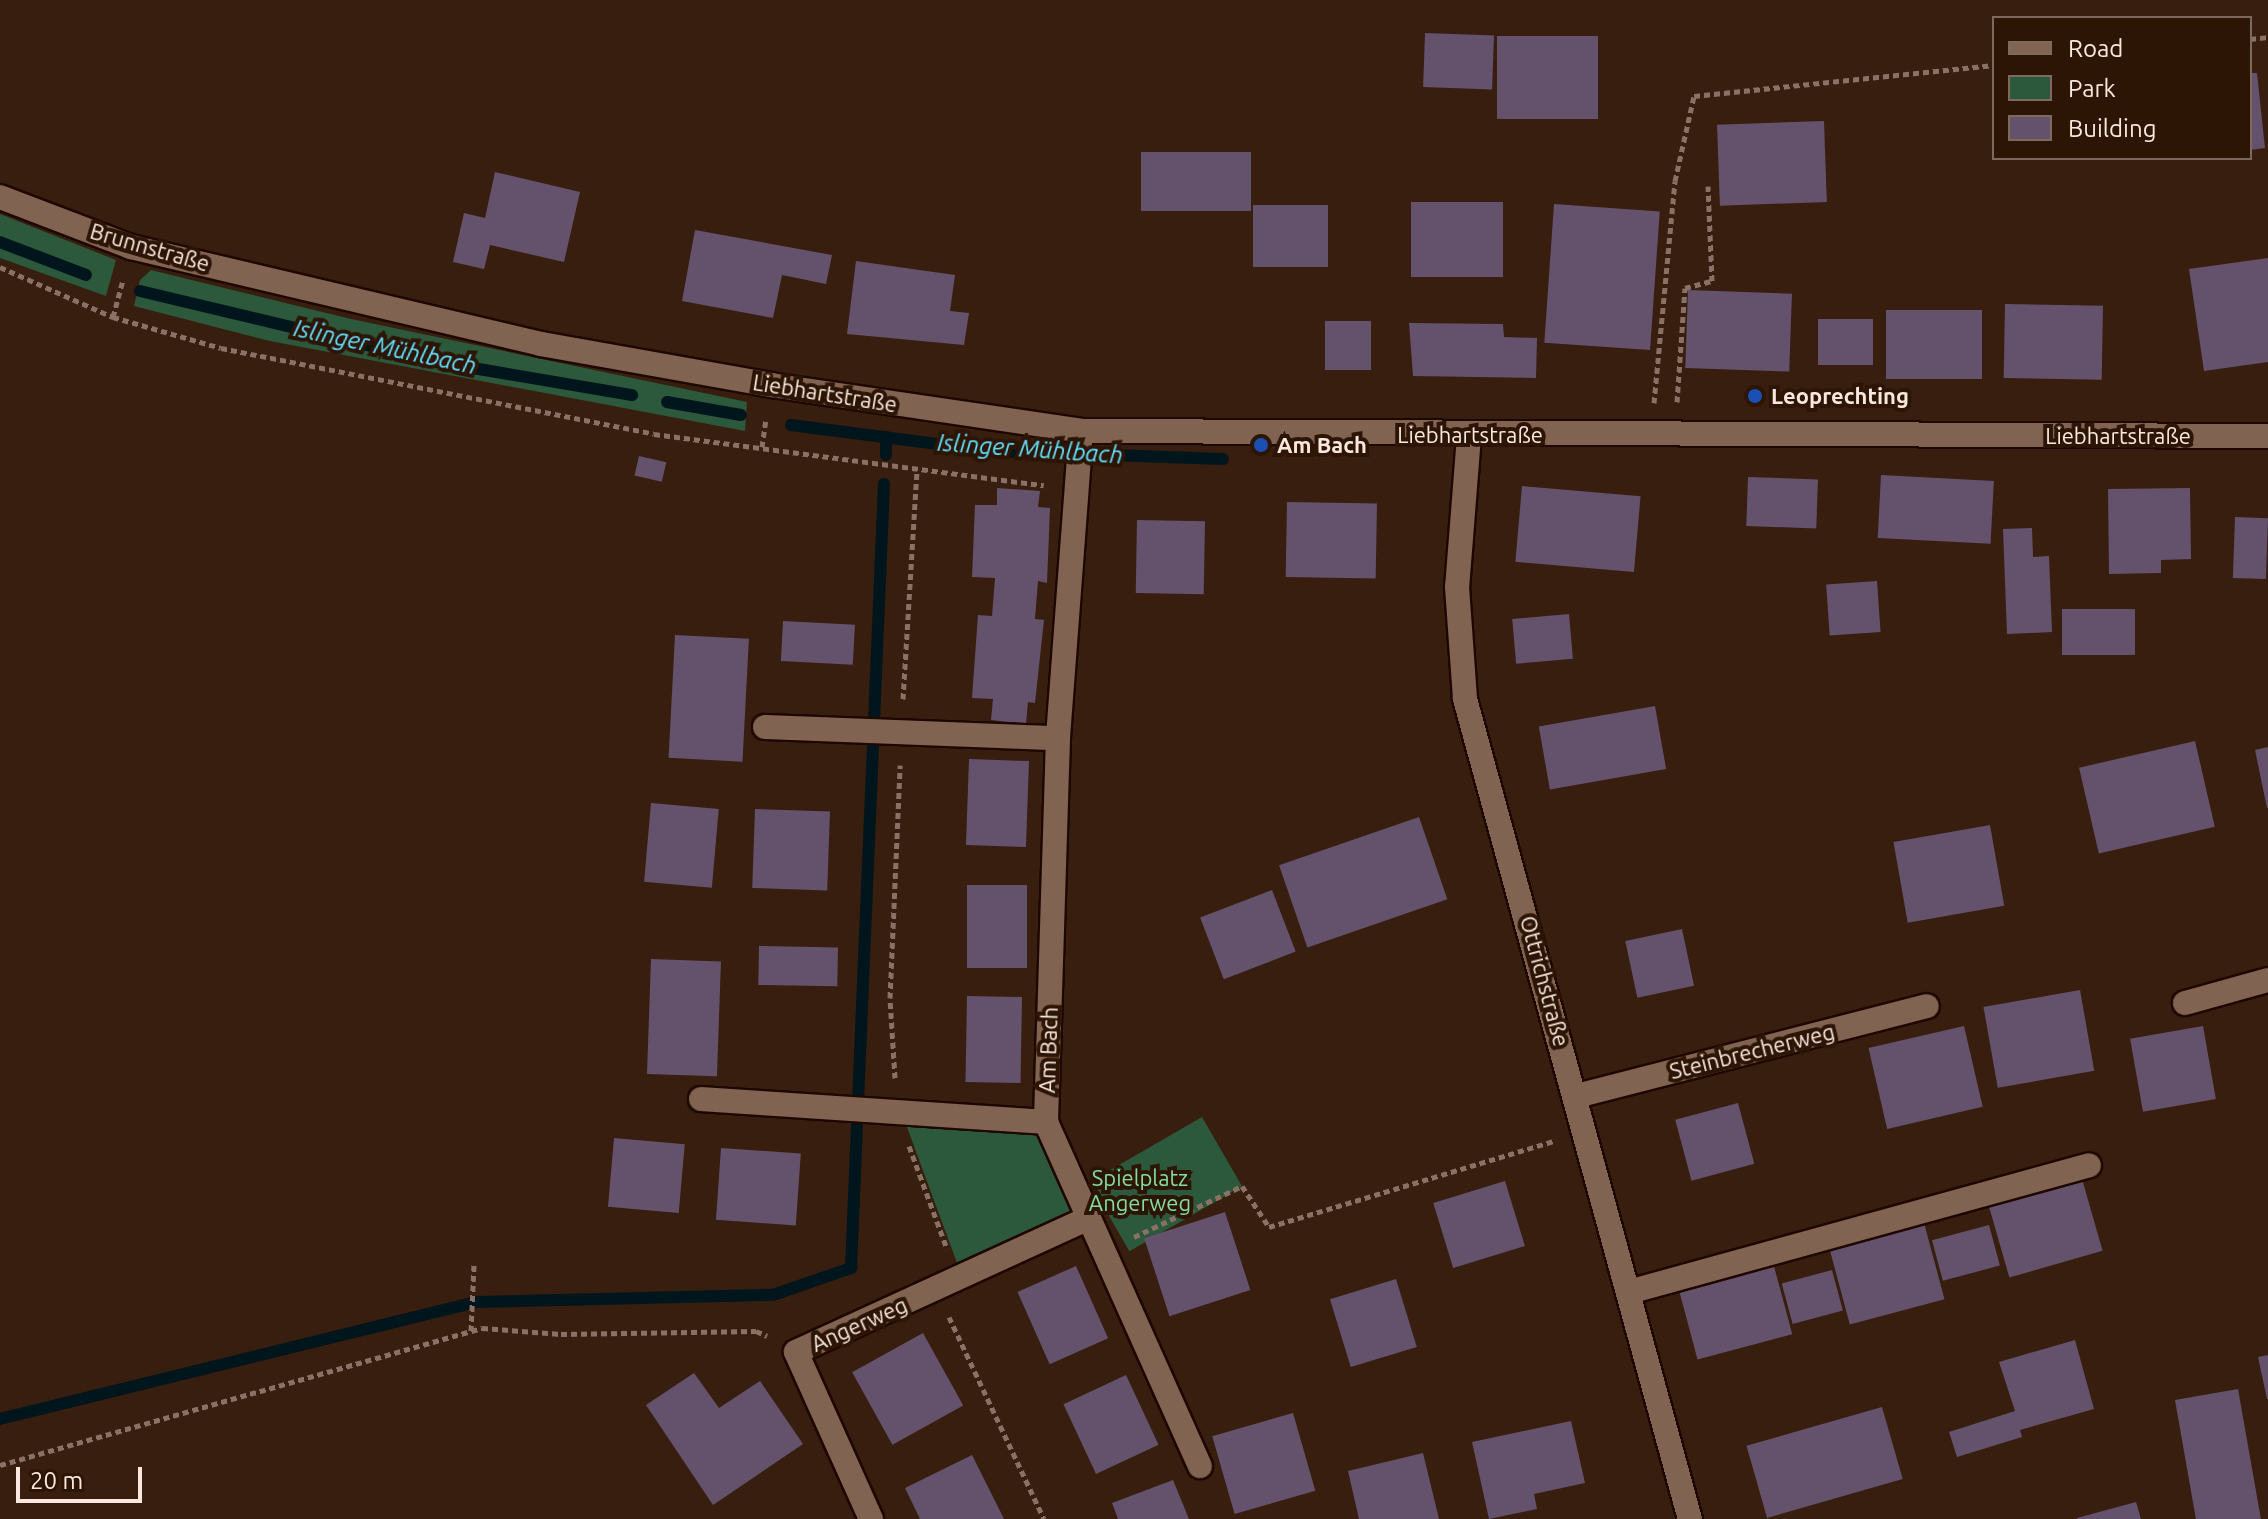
<!DOCTYPE html>
<html>
<head>
<meta charset="utf-8">
<style>
	body { margin:0 }
	#map { position:relative; width:2268px; height:1519px; overflow:hidden; background:#381e0e; font-family:Ubuntu,sans-serif }
	div>[style] { position:absolute }
	.green>* { inset:0; background:#2c583c; transform-origin:0 0 }
	.stream>* { height:12px; margin:-6px; padding:0 6px; transform-origin:6px; border-radius:6px; background:#00161c }
	.building>* { inset:0; background:#64526d; transform-origin:0 0 }
	.path>* { height:5px; margin-top:-2.5px; transform-origin:0; background:repeating-linear-gradient(90deg,#897265 0 6px,transparent 0 10px) }
	.roads { filter:drop-shadow(2px 0 #1e0700) drop-shadow(-2px 0 #1e0700) drop-shadow(0 2px #1e0700) drop-shadow(0 -2px #1e0700) }
	.minor>* { height:24px; margin:-12px; padding:0 12px; transform-origin:12px; border-radius:12px; background:#816351 }
	.dots>* { width:22px; height:22px; translate:-50% -50%; box-sizing:border-box; border:4px solid #2d1505; border-radius:50% }
	span { translate:-50% -50%; white-space:nowrap; text-align:center; line-height:1.15; -webkit-text-stroke:8px #2d1505; paint-order:stroke }
	.street-label { font-size:22px; color:#fae8de }
	.poi-label { font-size:22px; color:#fae8de; font-weight:700 }
	.left { translate:0 -50%; text-align:left }
	.park-label { font-size:22px; color:#83dca2 }
	.water-label { font-size:24px; color:#5fe1fe; font-style:italic }
	.legend { position:absolute; left:1992px; top:16px; width:260px; height:144px; box-sizing:border-box; background:#2d1505; border:2px solid #7f695c; margin:0; padding:10px 14px; list-style:none; font-size:24px; color:#fae8de }
	.legend li { display:flex; align-items:center; gap:16px; height:40px }
	.legend b { width:40px; border:2px solid #7f695c }
	.scale { position:absolute; left:16px; top:1467px; width:126px; height:36px; box-sizing:border-box; border:4px solid #fae8de; border-top:0; padding-left:10px; font-size:24px; line-height:28px; white-space:nowrap; color:#fae8de; -webkit-text-stroke:6px #2d1505; paint-order:stroke }
</style>
</head>
<body>
<div id="map">
	<div class="green">
		<i style="clip-path:polygon(0 214px,116px 260px,106px 296px,0 258px)"></i>
		<i style="clip-path:polygon(151px 270px,351px 319px,747px 402px,745px 431px,270px 341px,134px 306px,140px 280px)"></i>
		<i style="left:1202px;top:1117px;width:80px;height:130px;rotate:60deg"></i>
		<i style="clip-path:polygon(904px 1119px,1042px 1129px,1079px 1215px,960px 1271px)"></i>
	</div>
	<div class="stream">
		<i style="left:0;top:242px;width:92px;rotate:21deg"></i>
		<i style="left:140px;top:291px;width:306px;rotate:13.4deg"></i>
		<i style="left:438px;top:362px;width:197px;rotate:9.7deg"></i>
		<i style="left:667px;top:402px;width:75px;rotate:10deg"></i>
		<i style="left:791px;top:425px;width:203px;rotate:7.4deg"></i>
		<i style="left:992px;top:451px;width:231px;rotate:2deg"></i>
		<i style="left:886px;top:455px;width:18px;rotate:-90deg"></i>
		<i style="left:0;top:1419px;width:492px;rotate:-13.8deg"></i>
		<i style="left:478px;top:1302px;width:295px;rotate:-1.4deg"></i>
		<i style="left:773px;top:1295px;width:83px;rotate:-19.1deg"></i>
		<i style="left:851px;top:1268px;width:785px;rotate:-87.59deg"></i>
	</div>
	<div class="building">
		<i style="left:1425px;top:33px;width:69px;height:54px;rotate:2deg"></i>
		<i style="left:1497px;top:36px;width:101px;height:83px"></i>
		<i style="clip-path:polygon(2250px 73px,2257px 73px,2265px 148px,2250px 150px)"></i>
		<i style="left:1824px;top:121px;width:81px;height:107px;rotate:88deg"></i>
		<i style="left:1251px;top:152px;width:59px;height:110px;rotate:90deg"></i>
		<i style="clip-path:polygon(495px 172px,580px 192px,564px 262px,490px 245px,484px 269px,453px 262px,464px 213px,485px 218px)"></i>
		<i style="left:1411px;top:202px;width:92px;height:75px"></i>
		<i style="left:1554px;top:204px;width:106px;height:139px;rotate:4deg"></i>
		<i style="left:1253px;top:205px;width:75px;height:62px"></i>
		<i style="clip-path:polygon(695px 230px,832px 255px,826px 284px,782px 275px,773px 318px,682px 301px)"></i>
		<i style="clip-path:polygon(2268px 258px,2268px 362px,2204px 371px,2189px 269px)"></i>
		<i style="clip-path:polygon(856px 261px,955px 275px,950px 311px,969px 313px,964px 345px,847px 334px)"></i>
		<i style="left:1688px;top:290px;width:104px;height:78px;rotate:2deg"></i>
		<i style="left:2005px;top:304px;width:98px;height:74px;rotate:1deg"></i>
		<i style="left:1886px;top:310px;width:96px;height:69px"></i>
		<i style="left:1818px;top:319px;width:55px;height:46px"></i>
		<i style="left:1325px;top:321px;width:46px;height:49px"></i>
		<i style="clip-path:polygon(1409px 323px,1503px 324px,1504px 337px,1537px 338px,1536px 378px,1413px 376px)"></i>
		<i style="left:639px;top:456px;width:28px;height:20px;rotate:13deg"></i>
		<i style="left:1881px;top:475px;width:113px;height:63px;rotate:3deg"></i>
		<i style="left:1748px;top:477px;width:70px;height:49px;rotate:2deg"></i>
		<i style="left:1522px;top:486px;width:119px;height:76px;rotate:5deg"></i>
		<i style="clip-path:polygon(997px 488px,1040px 491px,1038px 507px,1050px 508px,1047px 583px,1038px 581px,1035px 619px,1044px 620px,1035px 703px,1028px 702px,1026px 724px,991px 720px,993px 699px,972px 698px,978px 615px,992px 616px,995px 578px,972px 577px,975px 505px,997px 505px)"></i>
		<i style="clip-path:polygon(2190px 488px,2191px 559px,2161px 560px,2161px 573px,2109px 574px,2108px 489px)"></i>
		<i style="left:1287px;top:502px;width:90px;height:75px;rotate:1deg"></i>
		<i style="left:2235px;top:517px;width:33px;height:61px;rotate:2deg"></i>
		<i style="left:1137px;top:520px;width:68px;height:73px;rotate:1deg"></i>
		<i style="clip-path:polygon(2032px 528px,2033px 557px,2049px 556px,2052px 632px,2007px 634px,2003px 529px)"></i>
		<i style="left:1877px;top:581px;width:51px;height:51px;rotate:86deg"></i>
		<i style="left:2135px;top:609px;width:46px;height:73px;rotate:90deg"></i>
		<i style="left:1569px;top:614px;width:45px;height:57px;rotate:85deg"></i>
		<i style="left:783px;top:621px;width:72px;height:40px;rotate:3deg"></i>
		<i style="left:675px;top:635px;width:74px;height:123px;rotate:3deg"></i>
		<i style="left:1655px;top:706px;width:64px;height:118px;rotate:80deg"></i>
		<i style="left:2195px;top:741px;width:88px;height:119px;rotate:77deg"></i>
		<i style="clip-path:polygon(2268px 747px,2268px 808px,2267px 808px,2255px 750px)"></i>
		<i style="left:969px;top:759px;width:60px;height:86px;rotate:2deg"></i>
		<i style="left:651px;top:803px;width:68px;height:79px;rotate:5deg"></i>
		<i style="left:755px;top:809px;width:75px;height:79px;rotate:2deg"></i>
		<i style="left:1419px;top:817px;width:87px;height:148px;rotate:71deg"></i>
		<i style="left:1990px;top:825px;width:82px;height:98px;rotate:80deg"></i>
		<i style="left:967px;top:885px;width:60px;height:83px"></i>
		<i style="left:1272px;top:890px;width:66px;height:77px;rotate:69deg"></i>
		<i style="left:1682px;top:929px;width:58px;height:58px;rotate:78deg"></i>
		<i style="left:759px;top:946px;width:79px;height:39px;rotate:1deg"></i>
		<i style="left:651px;top:959px;width:70px;height:115px;rotate:2deg"></i>
		<i style="left:2080px;top:990px;width:82px;height:98px;rotate:80deg"></i>
		<i style="left:967px;top:996px;width:55px;height:86px;rotate:1deg"></i>
		<i style="left:1964px;top:1026px;width:83px;height:98px;rotate:77deg"></i>
		<i style="left:2203px;top:1026px;width:74px;height:74px;rotate:80deg"></i>
		<i style="left:1738px;top:1103px;width:63px;height:65px;rotate:75deg"></i>
		<i style="left:614px;top:1138px;width:71px;height:69px;rotate:5deg"></i>
		<i style="left:721px;top:1148px;width:80px;height:72px;rotate:4deg"></i>
		<i style="left:2080px;top:1172px;width:82px;height:97px;rotate:74deg"></i>
		<i style="left:1505px;top:1181px;width:68px;height:75px;rotate:73deg"></i>
		<i style="left:1225px;top:1212px;width:82px;height:85px;rotate:72deg"></i>
		<i style="left:1923px;top:1219px;width:83px;height:98px;rotate:75deg"></i>
		<i style="left:1989px;top:1225px;width:42px;height:59px;rotate:75deg"></i>
		<i style="left:1771px;top:1255px;width:82px;height:98px;rotate:75deg"></i>
		<i style="left:1076px;top:1266px;width:79px;height:64px;rotate:66deg"></i>
		<i style="left:1832px;top:1270px;width:42px;height:52px;rotate:75deg"></i>
		<i style="left:1396px;top:1279px;width:71px;height:69px;rotate:73deg"></i>
		<i style="left:923px;top:1333px;width:83px;height:81px;rotate:61deg"></i>
		<i style="clip-path:polygon(2075px 1340px,2094px 1409px,2020px 1430px,2022px 1437px,1957px 1457px,1949px 1432px,2015px 1411px,1999px 1362px)"></i>
		<i style="clip-path:polygon(2268px 1355px,2268px 1399px,2267px 1399px,2258px 1357px)"></i>
		<i style="clip-path:polygon(694px 1373px,719px 1408px,760px 1381px,803px 1444px,713px 1505px,646px 1405px)"></i>
		<i style="left:1126px;top:1375px;width:77px;height:69px;rotate:65deg"></i>
		<i style="left:2238px;top:1389px;width:132px;height:64px;rotate:80deg"></i>
		<i style="left:1882px;top:1407px;width:75px;height:141px;rotate:74deg"></i>
		<i style="left:1293px;top:1413px;width:81px;height:84px;rotate:74deg"></i>
		<i style="clip-path:polygon(1571px 1421px,1585px 1483px,1534px 1494px,1537px 1509px,1489px 1519px,1472px 1442px)"></i>
		<i style="clip-path:polygon(1423px 1453px,1439px 1519px,1359px 1519px,1348px 1471px)"></i>
		<i style="clip-path:polygon(972px 1455px,1004px 1519px,920px 1519px,905px 1488px)"></i>
		<i style="clip-path:polygon(1173px 1480px,1189px 1519px,1118px 1519px,1112px 1503px)"></i>
		<i style="clip-path:polygon(2136px 1502px,2141px 1519px,2077px 1519px,2077px 1518px)"></i>
	</div>
	<div class="path">
		<i style="left:2250px;top:39px;width:18px;rotate:-6deg"></i>
		<i style="left:0;top:267px;width:124px;rotate:23.9deg"></i>
		<i style="left:113px;top:317px;width:112px;rotate:16deg"></i>
		<i style="left:221px;top:348px;width:441px;rotate:11.2deg"></i>
		<i style="left:654px;top:434px;width:393px;rotate:7.5deg"></i>
		<i style="left:113px;top:317px;width:39px;rotate:-75deg"></i>
		<i style="left:1677px;top:402px;width:114px;rotate:-86deg"></i>
		<i style="left:1685px;top:288px;width:28px;rotate:-15deg"></i>
		<i style="left:1712px;top:281px;width:95px;rotate:-92.4deg"></i>
		<i style="left:1654px;top:403px;width:223px;rotate:-84.6deg"></i>
		<i style="left:1675px;top:181px;width:87px;rotate:-77.4deg"></i>
		<i style="left:1694px;top:96px;width:302px;rotate:-5.9deg"></i>
		<i style="left:762px;top:447px;width:29px;rotate:-82deg"></i>
		<i style="left:903px;top:699px;width:228px;rotate:-86.5deg"></i>
		<i style="left:895px;top:1078px;width:80px;rotate:-93.6deg"></i>
		<i style="left:890px;top:998px;width:233px;rotate:-87.5deg"></i>
		<i style="left:909px;top:1146px;width:110px;rotate:69.7deg"></i>
		<i style="left:1134px;top:1237px;width:119px;rotate:-25.3deg"></i>
		<i style="left:1242px;top:1186px;width:49px;rotate:56.6deg"></i>
		<i style="left:1269px;top:1227px;width:297px;rotate:-16.8deg"></i>
		<i style="left:949px;top:1317px;width:223px;rotate:64.8deg"></i>
		<i style="left:471px;top:1331px;width:67px;rotate:-87.4deg"></i>
		<i style="left:0;top:1465px;width:501px;rotate:-15.87deg"></i>
		<i style="left:482px;top:1328px;width:79px;rotate:4.3deg"></i>
		<i style="left:561px;top:1334px;width:195px;rotate:-0.9deg"></i>
		<i style="left:756px;top:1331px;width:12px;rotate:24deg"></i>
	</div>
	<div class="roads">
		<div class="minor">
			<i style="left:0;top:197px;width:140px;rotate:20.9deg"></i>
			<i style="left:131px;top:247px;width:421px;rotate:13.3deg"></i>
			<i style="left:541px;top:344px;width:234px;rotate:10.1deg"></i>
			<i style="left:771px;top:385px;width:313px;rotate:8.4deg"></i>
			<i style="left:1081px;top:431px;width:1187px;rotate:0.24deg"></i>
			<i style="left:1081px;top:431px;width:308px;rotate:94.3deg"></i>
			<i style="left:1058px;top:738px;width:384px;rotate:91.8deg"></i>
			<i style="left:1046px;top:1122px;width:377px;rotate:65.9deg"></i>
			<i style="left:1469px;top:436px;width:151px;rotate:94.5deg"></i>
			<i style="left:1457px;top:587px;width:112px;rotate:85.9deg"></i>
			<i style="left:1465px;top:699px;width:850px;rotate:74.66deg"></i>
			<i style="left:765px;top:727px;width:293px;rotate:2.2deg"></i>
			<i style="left:2185px;top:1003px;width:86px;rotate:-15.5deg"></i>
			<i style="left:1577px;top:1096px;width:361px;rotate:-14.4deg"></i>
			<i style="left:701px;top:1099px;width:346px;rotate:3.8deg"></i>
			<i style="left:1629px;top:1292px;width:477px;rotate:-15.4deg"></i>
			<i style="left:871px;top:1519px;width:183px;rotate:-114.2deg"></i>
			<i style="left:796px;top:1352px;width:320px;rotate:-24.6deg"></i>
		</div>
	</div>
	<div class="dots">
		<i style="left:1755px;top:396px;background:#1a4fb4"></i>
		<i style="left:1261px;top:445px;background:#1a4fb4"></i>
	</div>
	<div class="street-label">
		<span style="left:150px;top:247px;rotate:16deg">Brunnstraße</span>
		<span style="left:825px;top:393px;rotate:9deg">Liebhartstraße</span>
		<span style="left:1470px;top:435px">Liebhartstraße</span>
		<span style="left:2118px;top:436px">Liebhartstraße</span>
		<span style="left:1545px;top:981px;rotate:75deg">Ottrichstraße</span>
		<span style="left:1048px;top:1050px;rotate:-88deg">Am Bach</span>
		<span style="left:1752px;top:1051px;rotate:-14deg">Steinbrecherweg</span>
		<span style="left:859px;top:1324px;rotate:-24deg">Angerweg</span>
	</div>
	<div class="poi-label">
		<span class="left" style="left:1771px;top:396px">Leoprechting</span>
		<span class="left" style="left:1277px;top:445px">Am Bach</span>
	</div>
	<div class="park-label">
		<span style="left:1140px;top:1190px">Spielplatz<br>Angerweg</span>
	</div>
	<div class="water-label">
		<span style="left:385px;top:347px;rotate:12deg">Islinger Mühlbach</span>
		<span style="left:1030px;top:449px;rotate:4deg">Islinger Mühlbach</span>
	</div>
	<ul class="legend">
	<li><b style="height:10px;background:#816351"></b>Road</li>
	<li><b style="height:22px;background:#2c583c"></b>Park</li>
	<li><b style="height:22px;background:#64526d"></b>Building</li>
	</ul>
	<div class="scale">20 m</div>
</div>
</body>
</html>
